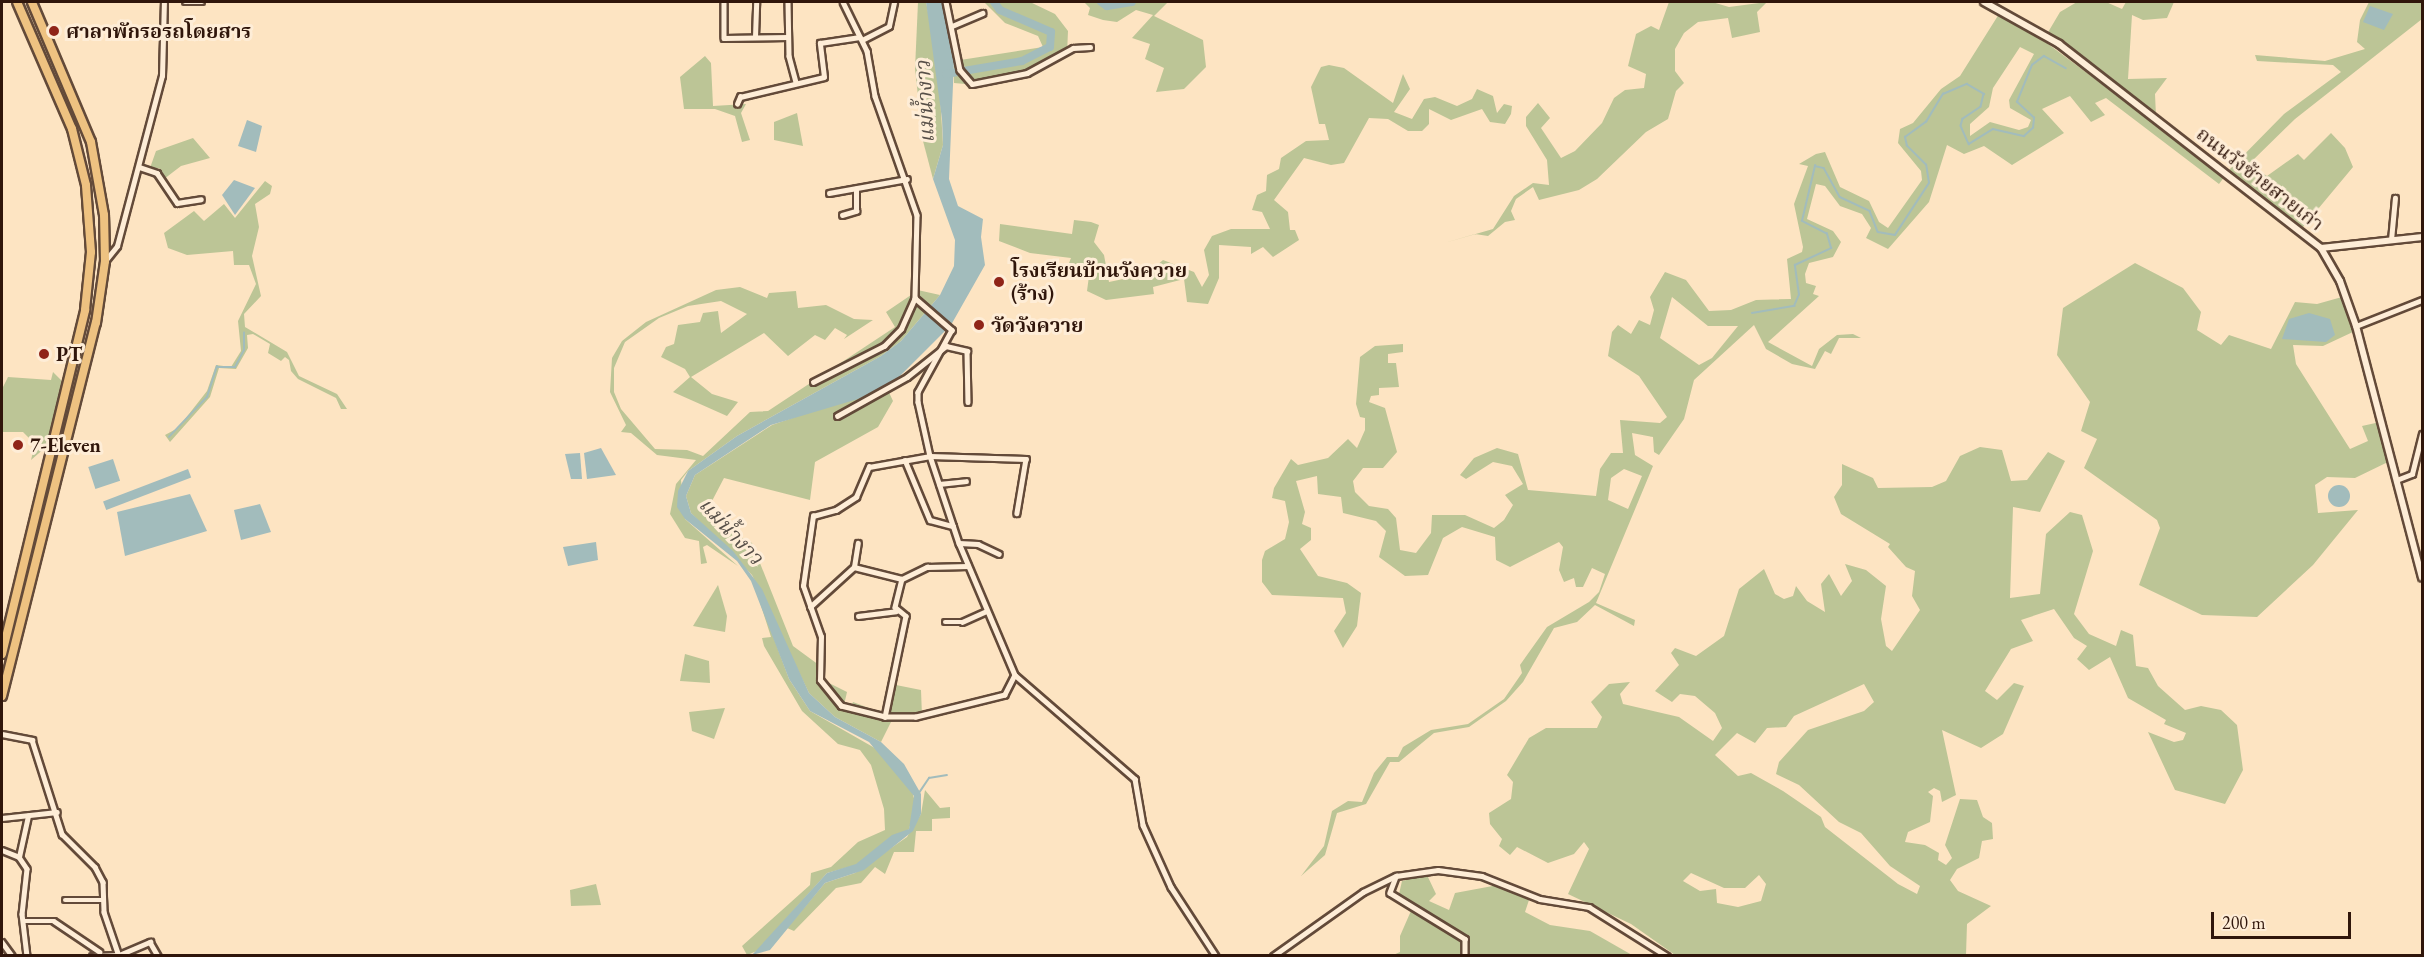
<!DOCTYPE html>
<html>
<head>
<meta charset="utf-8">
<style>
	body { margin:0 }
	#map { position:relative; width:2424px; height:957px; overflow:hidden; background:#fde4c2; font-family:"EB Garamond","Noto Serif Thai",serif }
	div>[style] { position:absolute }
	.green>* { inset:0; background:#bcc596 }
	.water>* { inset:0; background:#a2bcbc; transform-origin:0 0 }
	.round { border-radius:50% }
	.stream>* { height:1.5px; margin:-0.75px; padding:0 0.75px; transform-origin:0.75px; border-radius:0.75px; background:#a2bcbc }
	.river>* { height:8px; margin:-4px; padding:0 4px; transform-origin:4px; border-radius:4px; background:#a2bcbc }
	.roads { filter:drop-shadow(2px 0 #634a39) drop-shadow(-2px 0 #634a39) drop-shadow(0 2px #634a39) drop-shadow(0 -2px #634a39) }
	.street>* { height:4.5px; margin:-2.25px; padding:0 2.25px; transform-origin:2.25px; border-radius:2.25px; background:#feedd7 }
	.secondary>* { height:6px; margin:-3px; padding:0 3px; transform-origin:3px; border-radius:3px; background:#feedd7 }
	.highway>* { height:8px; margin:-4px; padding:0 4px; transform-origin:4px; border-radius:4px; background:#eec281 }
	.dots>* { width:16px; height:16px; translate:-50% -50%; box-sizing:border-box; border:3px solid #feedd7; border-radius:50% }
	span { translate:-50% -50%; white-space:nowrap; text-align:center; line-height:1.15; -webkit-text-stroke:6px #feedd7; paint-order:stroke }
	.poi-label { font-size:20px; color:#30160b; font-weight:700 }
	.left { translate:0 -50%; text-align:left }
	.street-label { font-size:20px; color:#30160b }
	.water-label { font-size:21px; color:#585049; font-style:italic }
	.frame { position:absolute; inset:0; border:3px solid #30160b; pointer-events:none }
	.scale { position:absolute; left:2211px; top:912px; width:140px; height:27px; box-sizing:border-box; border:3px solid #30160b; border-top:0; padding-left:8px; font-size:18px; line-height:21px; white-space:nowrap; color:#30160b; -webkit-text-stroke:4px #feedd7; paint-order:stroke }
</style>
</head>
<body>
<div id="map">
	<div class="green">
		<i style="clip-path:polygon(918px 2px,926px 2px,938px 62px,943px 145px,933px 179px,923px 141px,915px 69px)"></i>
		<i style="clip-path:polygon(984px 2px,1030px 2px,1055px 14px,1068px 31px,1067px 54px,1036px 71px,987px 86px,954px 83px,954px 61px,1043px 47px,1038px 36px,1005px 23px)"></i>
		<i style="clip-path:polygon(1084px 2px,1168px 2px,1154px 16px,1203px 40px,1206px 67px,1184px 89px,1156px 92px,1164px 68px,1145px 59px,1150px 44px,1132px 38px,1153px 15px,1136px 10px,1117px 22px,1103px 20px,1088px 15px,1090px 8px)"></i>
		<i style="clip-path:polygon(1669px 2px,1712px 2px,1729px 7px,1767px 2px,1757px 12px,1760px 32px,1732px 38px,1728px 18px,1698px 22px,1684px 33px,1675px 49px,1675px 71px,1684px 83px,1676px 91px,1668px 119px,1646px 132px,1597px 179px,1579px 190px,1539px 200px,1533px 187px,1516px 199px,1511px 211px,1515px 220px,1505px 222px,1488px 236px,1475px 234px,1441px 244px,1493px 229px,1514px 196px,1533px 183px,1549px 185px,1547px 160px,1526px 126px,1526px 117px,1538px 103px,1550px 118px,1541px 128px,1561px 158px,1575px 151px,1602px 123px,1614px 98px,1625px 90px,1644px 88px,1646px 74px,1628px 66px,1636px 34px,1651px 26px,1659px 30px)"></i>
		<i style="clip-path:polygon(2077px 2px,2106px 2px,2122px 9px,2126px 2px,2174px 2px,2167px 18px,2143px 20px,2132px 15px,2128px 79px,2167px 78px,2155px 94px,2156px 116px,2047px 34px,2060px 12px)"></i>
		<i style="clip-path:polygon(2369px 2px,2422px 2px,2422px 19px,2295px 119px,2249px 164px,2267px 176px,2298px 154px,2304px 160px,2331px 133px,2345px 148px,2353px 167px,2303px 227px,2229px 170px,2284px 114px,2341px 72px,2333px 65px,2257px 61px,2255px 55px,2325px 61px,2365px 49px,2357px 42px,2360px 20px)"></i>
		<i style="clip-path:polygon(evenodd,1999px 14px,2036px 35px,2225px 176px,2219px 184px,2106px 98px,2095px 103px,2105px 115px,2091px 122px,2070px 96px,2042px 109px,2064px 133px,2012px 165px,1984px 146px,1964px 154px,1947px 145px,1929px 202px,1888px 249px,1866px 238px,1871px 228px,1862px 214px,1840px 206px,1825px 186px,1816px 184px,1807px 219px,1833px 231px,1841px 242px,1833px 257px,1809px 263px,1805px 274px,1806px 283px,1816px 286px,1813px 294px,1819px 296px,1768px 342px,1812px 366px,1819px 349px,1837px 335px,1853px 334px,1861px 338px,1839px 338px,1831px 354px,1825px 351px,1815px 369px,1792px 364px,1766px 349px,1754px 325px,1694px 380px,1684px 419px,1659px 455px,1654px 452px,1653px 437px,1632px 433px,1635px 455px,1653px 466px,1596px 603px,1635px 620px,1634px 626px,1595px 605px,1577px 622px,1554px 628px,1523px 682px,1506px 701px,1469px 727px,1434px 733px,1399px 762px,1390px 762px,1366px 804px,1337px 813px,1325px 855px,1301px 876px,1324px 846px,1332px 811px,1348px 801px,1362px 802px,1374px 773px,1387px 757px,1398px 757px,1403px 747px,1431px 730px,1468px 724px,1504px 699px,1522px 673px,1520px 665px,1547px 627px,1589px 602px,1599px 592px,1605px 574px,1592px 568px,1583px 587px,1576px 587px,1574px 578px,1564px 582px,1559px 570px,1563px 547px,1559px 542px,1510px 567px,1496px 560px,1495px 537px,1462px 527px,1443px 538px,1428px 575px,1405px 576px,1379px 557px,1386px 531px,1376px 521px,1343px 513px,1341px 497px,1318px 494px,1317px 476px,1296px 481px,1305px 512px,1302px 524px,1311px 528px,1311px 540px,1300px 549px,1318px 576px,1347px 583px,1361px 593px,1357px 626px,1343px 648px,1334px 631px,1346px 613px,1343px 598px,1272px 595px,1262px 582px,1262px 560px,1265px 551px,1285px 539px,1289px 522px,1285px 501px,1272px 498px,1274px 488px,1291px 459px,1298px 465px,1328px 458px,1348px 439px,1357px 448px,1365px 430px,1365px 418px,1360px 417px,1356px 404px,1360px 357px,1375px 346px,1403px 344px,1403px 352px,1388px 354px,1388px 363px,1396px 363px,1399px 387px,1379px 388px,1379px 395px,1371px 396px,1369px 402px,1385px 408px,1397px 452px,1383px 468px,1363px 468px,1353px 481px,1355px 492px,1369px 506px,1388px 509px,1396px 518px,1400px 550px,1416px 553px,1431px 533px,1432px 515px,1465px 515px,1494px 528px,1504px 520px,1513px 505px,1505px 495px,1523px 484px,1512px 466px,1493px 462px,1466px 479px,1460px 475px,1474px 458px,1497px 448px,1518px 454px,1528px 490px,1596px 496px,1600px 469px,1611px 453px,1623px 453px,1620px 420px,1660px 423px,1667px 417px,1639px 376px,1608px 356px,1612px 332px,1618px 325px,1631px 334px,1639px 320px,1650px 325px,1654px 310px,1650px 297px,1665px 272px,1686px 280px,1709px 311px,1731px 310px,1756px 300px,1791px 299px,1787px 259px,1802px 252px,1803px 247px,1794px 204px,1808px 166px,1799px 164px,1816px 154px,1825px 152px,1840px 187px,1869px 201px,1879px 222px,1888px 228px,1922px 180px,1921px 171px,1898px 143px,1900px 129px,1913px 123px,1941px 89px,1960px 76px,1999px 14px,2020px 47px,2034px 54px,2009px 100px,2010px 108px,2031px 120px,2028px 127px,2019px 130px,1990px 122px,1970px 136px,1970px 124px,1989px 107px,1993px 88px,2020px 47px,1999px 14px,1672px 297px,1708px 326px,1738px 326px,1712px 358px,1699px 365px,1660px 338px,1672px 297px,1999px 14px,1624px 469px,1642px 476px,1628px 509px,1608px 500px,1611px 478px,1624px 469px)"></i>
		<i style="clip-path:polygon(705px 56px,711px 63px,713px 106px,746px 104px,741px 113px,750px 140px,742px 142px,735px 116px,715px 109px,684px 109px,680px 77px)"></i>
		<i style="clip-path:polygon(1329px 65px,1344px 68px,1393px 103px,1403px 74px,1410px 89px,1394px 112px,1412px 119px,1424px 99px,1435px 97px,1457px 106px,1472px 99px,1477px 89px,1493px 96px,1497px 113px,1504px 104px,1512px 106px,1511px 114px,1505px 124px,1490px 122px,1482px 109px,1451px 120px,1429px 109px,1429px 124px,1422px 131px,1408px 131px,1388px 119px,1369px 118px,1344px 163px,1331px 165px,1304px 158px,1274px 200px,1288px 212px,1290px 230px,1295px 230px,1299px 240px,1273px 257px,1263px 247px,1251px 254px,1251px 247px,1219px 245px,1219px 278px,1208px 304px,1187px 302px,1184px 279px,1153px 287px,1154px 294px,1106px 300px,1087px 291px,1089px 276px,1069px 263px,1071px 258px,1030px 253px,999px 241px,1000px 224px,1072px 234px,1074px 220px,1091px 222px,1099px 225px,1094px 242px,1104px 255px,1109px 282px,1147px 274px,1163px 260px,1194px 272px,1202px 287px,1209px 275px,1204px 250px,1212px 236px,1231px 229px,1270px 229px,1262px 212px,1252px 210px,1257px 195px,1266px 191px,1267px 175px,1279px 169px,1281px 158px,1306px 141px,1329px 140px,1325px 124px,1319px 124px,1311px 87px,1321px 67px)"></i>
		<i style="clip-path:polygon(797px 113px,803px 146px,774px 140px,774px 122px)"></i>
		<i style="clip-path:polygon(193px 138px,210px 158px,181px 166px,164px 179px,159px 168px,150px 168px,156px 151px)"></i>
		<i style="clip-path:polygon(265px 181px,272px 186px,270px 194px,255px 204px,259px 227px,252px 256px,261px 296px,244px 314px,245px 327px,287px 352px,299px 376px,337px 394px,347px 409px,341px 409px,336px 398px,298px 379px,291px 371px,289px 360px,285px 357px,281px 361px,268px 353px,270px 344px,253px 334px,247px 335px,248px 348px,236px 369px,219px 368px,210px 397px,170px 442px,165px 435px,178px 428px,207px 391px,216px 365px,231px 367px,241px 351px,238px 321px,256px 284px,249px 265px,234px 265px,233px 251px,187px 255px,168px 248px,164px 233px,194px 211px,204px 221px,224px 204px,235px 218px)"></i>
		<i style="clip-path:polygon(2135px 263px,2183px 288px,2201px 312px,2197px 330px,2221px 345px,2229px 335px,2271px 349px,2295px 302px,2317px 304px,2342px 297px,2355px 331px,2323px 346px,2293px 345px,2296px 364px,2350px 449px,2368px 441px,2362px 426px,2380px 422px,2390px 461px,2355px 478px,2327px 477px,2315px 485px,2318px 513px,2358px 510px,2313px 565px,2257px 617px,2202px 615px,2139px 585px,2160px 528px,2157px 520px,2084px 468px,2097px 439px,2081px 431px,2090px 402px,2057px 355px,2063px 308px)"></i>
		<i style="clip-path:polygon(740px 287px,767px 298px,769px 293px,796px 291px,798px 308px,826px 305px,854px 319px,873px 320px,844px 339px,847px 335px,835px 328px,825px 340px,815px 335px,788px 356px,764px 333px,691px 377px,712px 394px,738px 402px,727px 416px,673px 392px,690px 377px,685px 369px,661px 357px,666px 347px,674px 344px,678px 325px,700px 322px,703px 313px,718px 311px,721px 333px,747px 314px,721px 301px,688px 306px,659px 318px,625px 342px,614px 368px,614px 392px,621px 409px,655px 449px,687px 450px,703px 456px,750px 412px,768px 411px,895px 327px,886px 312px,911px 295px,913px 289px,940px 295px,901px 341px,881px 356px,737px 436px,688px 471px,681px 480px,685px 519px,738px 566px,707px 545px,703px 547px,707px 563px,701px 564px,699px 541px,685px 538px,670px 514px,676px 484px,696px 460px,657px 455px,631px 433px,621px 432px,626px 425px,610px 392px,612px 358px,622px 341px,646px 322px,716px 290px)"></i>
		<i style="clip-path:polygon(53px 372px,62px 381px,46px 447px,31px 460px,35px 444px,23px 432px,2px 432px,2px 389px,8px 377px,51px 380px)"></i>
		<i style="clip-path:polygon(886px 386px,893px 401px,878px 427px,815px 462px,810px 500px,724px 478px,712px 501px,711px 521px,752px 543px,793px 646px,823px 668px,821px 679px,847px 692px,844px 705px,851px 707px,853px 702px,882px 713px,891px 684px,921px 690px,922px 716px,891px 722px,881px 742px,835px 717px,809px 693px,752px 575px,691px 513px,686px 496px,695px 475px,772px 425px)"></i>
		<i style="clip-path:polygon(evenodd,1980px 447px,2002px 450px,2011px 481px,2027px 480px,2048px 452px,2065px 461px,2040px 512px,2013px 507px,2010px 598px,2040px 594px,2046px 534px,2070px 512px,2082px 515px,2093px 551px,2074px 614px,2089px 634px,2116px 646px,2121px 630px,2133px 635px,2136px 666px,2148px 668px,2158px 686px,2185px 710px,2201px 706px,2221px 710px,2237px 725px,2243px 770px,2225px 804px,2175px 790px,2148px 732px,2174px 742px,2183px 740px,2186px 733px,2164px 724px,2166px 720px,2128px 698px,2110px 657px,2089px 670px,2077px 659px,2087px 646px,2074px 638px,2054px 609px,2021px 620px,2033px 641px,2011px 649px,1985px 691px,1997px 700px,2014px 683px,2024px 686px,2003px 734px,1981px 748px,1942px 730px,1956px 795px,1942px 802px,1940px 791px,1934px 788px,1928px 792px,1933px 796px,1930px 822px,1908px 832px,1905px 842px,1925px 845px,1939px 853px,1938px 860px,1946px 865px,1952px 858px,1945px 845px,1960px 799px,1977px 800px,1983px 817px,1992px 823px,1993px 839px,1982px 841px,1979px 858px,1957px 869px,1950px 880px,1958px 891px,1991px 906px,1967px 924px,1966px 955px,1675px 955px,1631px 924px,1568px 894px,1589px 849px,1584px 842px,1574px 854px,1548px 863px,1517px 847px,1510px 855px,1499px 846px,1502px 839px,1490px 824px,1489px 813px,1511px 799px,1513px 782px,1507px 775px,1529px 738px,1546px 728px,1597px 728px,1602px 717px,1591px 702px,1609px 684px,1630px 682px,1620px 694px,1623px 704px,1679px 717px,1713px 741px,1722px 728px,1715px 713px,1695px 696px,1680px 694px,1672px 702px,1655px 691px,1679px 665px,1671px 653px,1675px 648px,1696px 656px,1724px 636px,1739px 589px,1764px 569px,1775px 594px,1784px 599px,1793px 596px,1796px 586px,1807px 601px,1825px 612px,1821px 584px,1829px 574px,1841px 596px,1852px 581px,1845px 564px,1866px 570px,1886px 586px,1881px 619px,1886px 646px,1892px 651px,1920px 610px,1912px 596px,1915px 571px,1906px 567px,1888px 547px,1890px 544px,1841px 514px,1834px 497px,1842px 485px,1842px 464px,1873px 478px,1878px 488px,1932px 487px,1946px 481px,1960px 456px,1980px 447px,1864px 684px,1874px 702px,1864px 711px,1808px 730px,1779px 762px,1776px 774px,1799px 785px,1839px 822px,1861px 833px,1890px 866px,1920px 886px,1917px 894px,1898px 884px,1825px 827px,1821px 817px,1783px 791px,1751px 773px,1738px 776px,1715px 755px,1737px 733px,1755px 743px,1767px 728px,1786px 727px,1794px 716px,1864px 684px,1980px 447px,1691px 873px,1724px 888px,1745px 888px,1759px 875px,1766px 884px,1761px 901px,1738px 907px,1717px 903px,1716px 889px,1700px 891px,1683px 881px,1691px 873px)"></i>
		<i style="clip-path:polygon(718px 585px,727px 616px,725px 632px,693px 626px)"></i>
		<i style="clip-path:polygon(756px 590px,789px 679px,810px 711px,880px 751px,911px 787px,916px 806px,909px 829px,856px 865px,827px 873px,757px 951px,747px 955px,742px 946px,810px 885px,811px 873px,831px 867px,858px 842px,885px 830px,884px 809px,871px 765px,860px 750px,838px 744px,802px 711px,764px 646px,762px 638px,771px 637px)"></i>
		<i style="clip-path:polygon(685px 654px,709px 661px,710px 683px,680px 681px)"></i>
		<i style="clip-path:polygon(725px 708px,714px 739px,692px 731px,689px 712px)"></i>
		<i style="clip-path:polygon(925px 790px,940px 808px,950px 807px,950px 818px,932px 819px,932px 831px,916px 831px,914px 852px,894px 852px,885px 874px,875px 867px,861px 883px,836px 888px,794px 931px,787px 928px,825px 883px,855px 873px,907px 837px,921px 814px)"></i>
		<i style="clip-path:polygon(1427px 875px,1436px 894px,1429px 901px,1449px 910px,1455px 893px,1498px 885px,1530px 897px,1525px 912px,1550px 925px,1590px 931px,1632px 955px,1391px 956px,1400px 952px,1400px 936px,1414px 904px,1399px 894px,1402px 881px)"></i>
		<i style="clip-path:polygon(596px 884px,601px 905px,571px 906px,570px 890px)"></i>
	</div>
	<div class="water">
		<i style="clip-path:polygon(926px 2px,943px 2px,954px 61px,949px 179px,958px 206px,983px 219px,981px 237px,985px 265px,951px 325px,895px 381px,858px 399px,771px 425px,695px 475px,686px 496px,691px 513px,733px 551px,762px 589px,809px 693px,835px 717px,881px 742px,904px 764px,921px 794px,921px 814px,913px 831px,864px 870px,825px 883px,770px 950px,752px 955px,827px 873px,856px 864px,892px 835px,909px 829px,914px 796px,869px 742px,810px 711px,789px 679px,751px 581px,737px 561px,685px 519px,677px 507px,678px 491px,688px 471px,737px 436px,881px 356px,901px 341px,940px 295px,954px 266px,955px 240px,933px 179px,943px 145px,942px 119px)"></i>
		<i style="clip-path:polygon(2370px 6px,2393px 14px,2384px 30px,2363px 22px)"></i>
		<i style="clip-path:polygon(247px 120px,262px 126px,256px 152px,238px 146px)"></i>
		<i style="clip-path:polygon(234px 180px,255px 188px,235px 215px,222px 195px)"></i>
		<i style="clip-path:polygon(2309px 313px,2330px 319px,2335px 335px,2326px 342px,2282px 339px,2289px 319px)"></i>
		<i style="clip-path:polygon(601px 448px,616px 475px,587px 479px,584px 453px)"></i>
		<i style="clip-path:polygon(580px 453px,582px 479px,571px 479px,565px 454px)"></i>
		<i style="left:113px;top:459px;width:23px;height:26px;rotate:72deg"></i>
		<i style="left:188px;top:469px;width:9px;height:91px;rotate:69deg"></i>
		<i class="round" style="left:2328px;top:485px;width:22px;height:22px"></i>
		<i style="clip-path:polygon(190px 494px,207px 531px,125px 556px,117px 512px)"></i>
		<i style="clip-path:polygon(260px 504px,271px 532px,241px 540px,234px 510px)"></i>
		<i style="clip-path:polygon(596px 542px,598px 560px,568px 566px,563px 547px)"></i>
	</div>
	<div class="stream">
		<i style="left:1752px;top:313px;width:43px;rotate:-9.5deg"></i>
		<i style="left:1794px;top:306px;width:12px;rotate:-66deg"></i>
		<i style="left:1799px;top:295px;width:30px;rotate:-98deg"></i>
		<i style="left:1795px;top:265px;width:40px;rotate:-25deg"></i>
		<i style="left:1831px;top:248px;width:15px;rotate:-106deg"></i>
		<i style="left:1827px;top:234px;width:28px;rotate:-153deg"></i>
		<i style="left:1802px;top:221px;width:57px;rotate:-76.7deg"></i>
		<i style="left:1815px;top:166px;width:9px;rotate:13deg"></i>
		<i style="left:1824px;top:168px;width:33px;rotate:61deg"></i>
		<i style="left:1840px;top:197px;width:33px;rotate:25deg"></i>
		<i style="left:1870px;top:211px;width:22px;rotate:69deg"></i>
		<i style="left:1878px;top:232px;width:17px;rotate:10deg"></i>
		<i style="left:1895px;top:235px;width:62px;rotate:-56.8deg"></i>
		<i style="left:1929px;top:183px;width:18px;rotate:-99deg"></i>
		<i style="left:1926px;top:165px;width:27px;rotate:-135deg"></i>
		<i style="left:1907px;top:146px;width:9px;rotate:-103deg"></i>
		<i style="left:1905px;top:137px;width:26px;rotate:-36deg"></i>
		<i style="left:1926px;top:122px;width:33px;rotate:-59deg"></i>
		<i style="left:1943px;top:94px;width:26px;rotate:-23deg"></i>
		<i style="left:1967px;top:84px;width:20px;rotate:30deg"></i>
		<i style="left:1984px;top:94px;width:13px;rotate:103deg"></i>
		<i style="left:1981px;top:107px;width:22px;rotate:146deg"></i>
		<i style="left:1963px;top:119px;width:7px;rotate:106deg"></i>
		<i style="left:1961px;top:126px;width:20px;rotate:66deg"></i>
		<i style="left:1969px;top:144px;width:28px;rotate:-32deg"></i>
		<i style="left:1993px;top:129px;width:32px;rotate:13deg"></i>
		<i style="left:2024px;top:136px;width:12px;rotate:-42deg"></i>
		<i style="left:2033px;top:128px;width:10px;rotate:-84deg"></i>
		<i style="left:2034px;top:118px;width:23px;rotate:-137deg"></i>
		<i style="left:2017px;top:102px;width:40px;rotate:-68deg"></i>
		<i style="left:2032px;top:65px;width:15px;rotate:-37deg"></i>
		<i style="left:2044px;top:56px;width:25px;rotate:29deg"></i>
		<i style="left:169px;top:437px;width:55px;rotate:-46.5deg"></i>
		<i style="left:207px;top:397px;width:32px;rotate:-72deg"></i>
		<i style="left:217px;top:367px;width:18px"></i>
		<i style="left:235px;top:367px;width:19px;rotate:-62deg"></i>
		<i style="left:244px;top:350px;width:17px;rotate:-90deg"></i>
		<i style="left:919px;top:793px;width:18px;rotate:-56deg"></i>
		<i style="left:929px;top:778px;width:18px;rotate:-9deg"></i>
	</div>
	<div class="river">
		<i style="left:1101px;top:2px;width:7px;rotate:34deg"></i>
		<i style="left:1107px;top:6px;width:25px;rotate:-9deg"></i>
		<i style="left:946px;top:74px;width:77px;rotate:-9.7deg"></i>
		<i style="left:1022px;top:61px;width:31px;rotate:-27deg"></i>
		<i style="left:1050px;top:47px;width:15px;rotate:-86deg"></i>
		<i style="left:1051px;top:32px;width:56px;rotate:-156.7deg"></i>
		<i style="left:1000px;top:10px;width:10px;rotate:-127deg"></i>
	</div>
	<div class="roads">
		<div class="street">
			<i style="left:185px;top:2px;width:17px"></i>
			<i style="left:724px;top:2px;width:36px;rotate:90deg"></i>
			<i style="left:724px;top:38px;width:64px;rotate:-0.9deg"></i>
			<i style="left:788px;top:2px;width:54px;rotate:88.9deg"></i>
			<i style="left:789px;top:56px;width:28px;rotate:75deg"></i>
			<i style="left:843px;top:2px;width:55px;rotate:63.9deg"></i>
			<i style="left:867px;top:51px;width:46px;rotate:79.9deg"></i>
			<i style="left:875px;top:96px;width:126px;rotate:70.6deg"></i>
			<i style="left:917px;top:215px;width:83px;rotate:91.4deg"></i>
			<i style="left:915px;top:298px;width:49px;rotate:40.9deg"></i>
			<i style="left:952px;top:330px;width:71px;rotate:118.7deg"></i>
			<i style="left:918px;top:392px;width:10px;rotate:90deg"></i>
			<i style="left:918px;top:402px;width:55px;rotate:77.5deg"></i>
			<i style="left:930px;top:456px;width:92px;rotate:71.6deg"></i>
			<i style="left:959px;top:543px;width:143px;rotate:67deg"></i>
			<i style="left:1015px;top:675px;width:159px;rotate:40.9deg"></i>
			<i style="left:1135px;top:779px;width:47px;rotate:80.1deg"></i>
			<i style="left:1143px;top:825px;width:68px;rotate:65.7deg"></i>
			<i style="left:1171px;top:887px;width:82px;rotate:56.9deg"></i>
			<i style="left:946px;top:2px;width:69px;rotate:78.4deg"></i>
			<i style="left:960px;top:70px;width:18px;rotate:49deg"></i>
			<i style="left:972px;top:84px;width:56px;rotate:-11.3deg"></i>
			<i style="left:1027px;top:73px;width:52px;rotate:-28.5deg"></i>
			<i style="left:1073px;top:48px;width:17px;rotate:-3deg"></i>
			<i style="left:952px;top:26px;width:33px;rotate:-23deg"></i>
			<i style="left:755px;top:37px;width:35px;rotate:-88deg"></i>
			<i style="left:862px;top:40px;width:30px;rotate:-27deg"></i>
			<i style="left:889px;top:26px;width:25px;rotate:-78deg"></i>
			<i style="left:737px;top:104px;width:8px;rotate:-67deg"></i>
			<i style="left:740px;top:97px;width:86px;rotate:-13.4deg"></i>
			<i style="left:824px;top:77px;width:34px;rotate:-97deg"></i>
			<i style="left:820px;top:43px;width:40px;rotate:-8.5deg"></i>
			<i style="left:139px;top:167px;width:19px;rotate:18deg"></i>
			<i style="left:157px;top:173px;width:36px;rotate:56deg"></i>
			<i style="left:177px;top:203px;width:24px;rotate:-9deg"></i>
			<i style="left:829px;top:193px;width:79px;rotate:-10.2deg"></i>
			<i style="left:842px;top:215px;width:15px;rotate:-16deg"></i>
			<i style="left:856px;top:211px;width:22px;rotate:-90deg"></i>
			<i style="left:2391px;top:240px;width:42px;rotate:-84.6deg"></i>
			<i style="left:105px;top:261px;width:19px;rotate:-51deg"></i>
			<i style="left:117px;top:246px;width:176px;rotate:-75.2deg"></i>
			<i style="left:162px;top:76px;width:74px;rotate:-88.5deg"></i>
			<i style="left:2356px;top:326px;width:71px;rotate:-21.5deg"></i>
			<i style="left:813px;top:382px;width:80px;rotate:-26.9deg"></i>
			<i style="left:884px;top:346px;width:24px;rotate:-45deg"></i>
			<i style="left:901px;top:329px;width:34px;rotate:-66deg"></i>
			<i style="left:837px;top:416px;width:80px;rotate:-29.1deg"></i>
			<i style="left:907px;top:377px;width:50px;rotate:-38.5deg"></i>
			<i style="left:946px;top:346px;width:22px;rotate:13deg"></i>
			<i style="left:967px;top:351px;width:51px;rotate:88.9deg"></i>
			<i style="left:905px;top:460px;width:65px;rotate:67.4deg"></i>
			<i style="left:930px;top:520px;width:24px;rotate:15deg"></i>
			<i style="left:2399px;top:479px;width:14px;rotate:-21deg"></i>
			<i style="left:2412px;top:474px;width:41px;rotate:-76deg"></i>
			<i style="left:939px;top:484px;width:27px;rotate:-6deg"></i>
			<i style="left:959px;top:543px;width:19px;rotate:3deg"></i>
			<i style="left:978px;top:544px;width:23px;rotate:25deg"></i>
			<i style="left:854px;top:567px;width:49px;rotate:14deg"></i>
			<i style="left:902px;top:579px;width:29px;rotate:104deg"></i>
			<i style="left:895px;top:607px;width:14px;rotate:39deg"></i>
			<i style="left:906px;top:616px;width:103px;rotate:101.7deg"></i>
			<i style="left:902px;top:579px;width:28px;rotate:-26deg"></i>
			<i style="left:927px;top:567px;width:41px;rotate:-1.4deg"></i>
			<i style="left:810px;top:607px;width:59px;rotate:-42.3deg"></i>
			<i style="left:854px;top:567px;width:24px;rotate:-81deg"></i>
			<i style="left:858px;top:616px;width:38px;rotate:-7deg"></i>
			<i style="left:945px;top:622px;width:17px"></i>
			<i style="left:962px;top:622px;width:27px;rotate:-24deg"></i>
			<i style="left:1015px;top:675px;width:22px;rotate:117deg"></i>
			<i style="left:1005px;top:695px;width:92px;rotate:166.1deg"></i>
			<i style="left:916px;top:717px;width:31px;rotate:180deg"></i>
			<i style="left:885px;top:717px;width:45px;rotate:-166deg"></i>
			<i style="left:841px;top:706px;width:33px;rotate:-129deg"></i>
			<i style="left:820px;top:680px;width:43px;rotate:-88.7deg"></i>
			<i style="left:821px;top:637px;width:54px;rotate:-109.4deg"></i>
			<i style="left:803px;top:586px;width:71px;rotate:-81.9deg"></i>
			<i style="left:813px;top:516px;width:24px;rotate:-15deg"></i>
			<i style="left:836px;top:510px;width:24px;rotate:-33deg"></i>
			<i style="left:856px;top:497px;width:33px;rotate:-67deg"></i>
			<i style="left:869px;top:467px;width:62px;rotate:-10.2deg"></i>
			<i style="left:930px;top:456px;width:96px;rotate:1.8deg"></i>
			<i style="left:1026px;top:459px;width:55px;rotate:99.5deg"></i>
			<i style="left:2px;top:734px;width:31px;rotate:11deg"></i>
			<i style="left:32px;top:740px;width:99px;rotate:72.3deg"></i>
			<i style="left:62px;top:834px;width:47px;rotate:45deg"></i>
			<i style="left:95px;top:867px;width:17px;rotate:62deg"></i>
			<i style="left:103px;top:882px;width:30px;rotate:88deg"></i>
			<i style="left:104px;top:912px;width:46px;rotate:71.2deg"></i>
			<i style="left:2px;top:818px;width:55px;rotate:-6.2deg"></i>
			<i style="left:2px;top:850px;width:18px;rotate:22deg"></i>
			<i style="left:19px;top:857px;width:14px;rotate:56deg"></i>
			<i style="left:27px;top:869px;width:45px;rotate:96.3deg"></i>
			<i style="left:22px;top:914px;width:42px;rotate:83.2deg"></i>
			<i style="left:19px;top:857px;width:42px;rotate:-77.6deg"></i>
			<i style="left:1396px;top:877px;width:17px;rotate:111deg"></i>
			<i style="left:1390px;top:893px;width:88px;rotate:31.5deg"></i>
			<i style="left:1465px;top:939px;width:17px;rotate:90deg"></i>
			<i style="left:65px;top:900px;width:38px"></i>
			<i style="left:24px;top:921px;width:30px"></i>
			<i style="left:54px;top:921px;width:55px;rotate:34deg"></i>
			<i style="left:2px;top:942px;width:17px;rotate:54deg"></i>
			<i style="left:92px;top:956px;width:27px;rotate:-2deg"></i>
			<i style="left:119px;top:955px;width:34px;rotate:-23deg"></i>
			<i style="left:150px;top:942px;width:16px;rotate:60deg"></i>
			<i style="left:1273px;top:956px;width:110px;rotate:-35.4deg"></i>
			<i style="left:1363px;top:892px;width:37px;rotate:-26deg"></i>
			<i style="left:1396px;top:876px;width:42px;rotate:-8.1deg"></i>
			<i style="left:1438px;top:870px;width:44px;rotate:7.8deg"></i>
			<i style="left:1482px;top:876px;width:62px;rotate:21.6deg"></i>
			<i style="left:1540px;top:899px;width:50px;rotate:9.3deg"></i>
			<i style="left:1589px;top:907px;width:92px;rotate:32.1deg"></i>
		</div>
		<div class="secondary">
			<i style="left:1984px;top:2px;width:86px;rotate:29.2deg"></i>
			<i style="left:2059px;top:44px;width:332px;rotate:37.9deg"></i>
			<i style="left:2321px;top:248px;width:38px;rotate:60deg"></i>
			<i style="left:2340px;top:281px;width:48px;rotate:70.4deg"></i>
			<i style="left:2356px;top:326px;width:260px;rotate:75.3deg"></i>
			<i style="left:2321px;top:248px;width:102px;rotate:-6.2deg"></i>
		</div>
		<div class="highway">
			<i style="left:2px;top:654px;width:354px;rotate:-76.4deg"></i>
			<i style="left:85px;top:310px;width:58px;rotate:-84.1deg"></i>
			<i style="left:91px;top:252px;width:67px;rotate:-94.3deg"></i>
			<i style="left:86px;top:185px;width:58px;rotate:-104deg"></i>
			<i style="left:72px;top:129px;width:138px;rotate:-113.4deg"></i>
			<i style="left:2px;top:696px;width:385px;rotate:-75.9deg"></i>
			<i style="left:96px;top:323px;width:63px;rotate:-81.7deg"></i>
			<i style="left:105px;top:261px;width:46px;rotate:-91.2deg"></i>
			<i style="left:104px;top:215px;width:74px;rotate:-100.1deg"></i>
			<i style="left:91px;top:142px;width:152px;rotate:-112.9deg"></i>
		</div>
	</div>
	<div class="dots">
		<i style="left:54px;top:31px;background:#8f2418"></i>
		<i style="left:999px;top:282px;background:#8f2418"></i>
		<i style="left:979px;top:325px;background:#8f2418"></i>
		<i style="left:44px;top:354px;background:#8f2418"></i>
		<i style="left:18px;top:445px;background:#8f2418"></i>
	</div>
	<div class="poi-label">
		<span class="left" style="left:66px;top:31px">ศาลาพักรอรถโดยสาร</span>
		<span class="left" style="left:1011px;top:282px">โรงเรียนบ้านวังควาย<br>(ร้าง)</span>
		<span class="left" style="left:991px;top:325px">วัดวังควาย</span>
		<span class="left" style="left:56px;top:354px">PT</span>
		<span class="left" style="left:30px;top:445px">7-Eleven</span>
	</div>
	<div class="street-label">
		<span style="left:2260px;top:179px;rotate:38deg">ถนนวังซ้ายสายเก่า</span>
	</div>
	<div class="water-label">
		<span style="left:925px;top:102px;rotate:-93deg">แม่น้ำงาว</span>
		<span style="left:731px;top:531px;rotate:47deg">แม่น้ำงาว</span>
	</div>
	<div class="frame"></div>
	<div class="scale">200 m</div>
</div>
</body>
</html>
